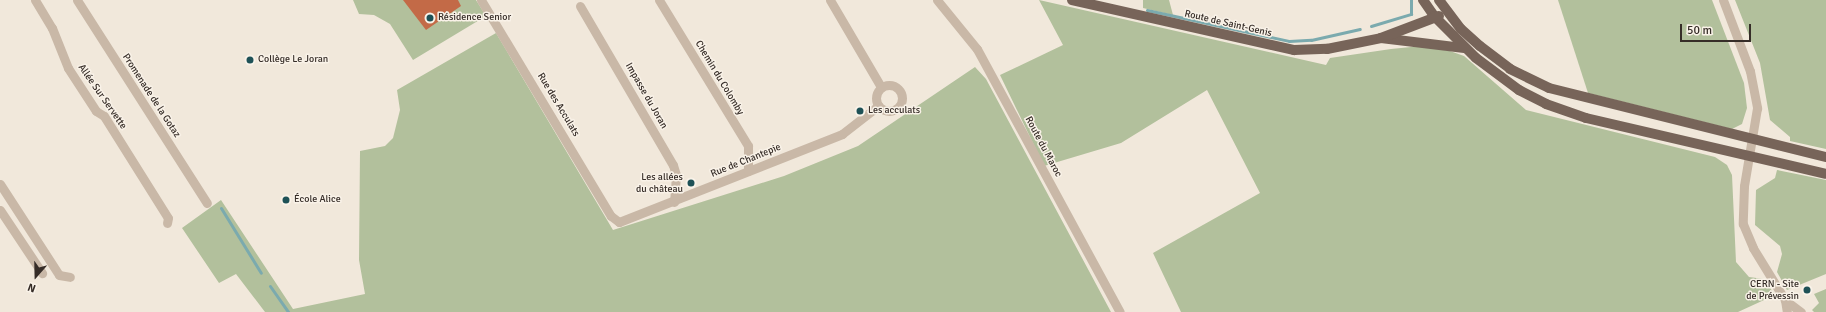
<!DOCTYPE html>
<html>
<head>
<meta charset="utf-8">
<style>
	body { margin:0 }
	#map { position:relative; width:1826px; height:312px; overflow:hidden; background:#f1e8db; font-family:Signika,sans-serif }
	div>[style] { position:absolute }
	.green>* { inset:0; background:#b2c09c }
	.stream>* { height:3px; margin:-1.5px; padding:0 1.5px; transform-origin:1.5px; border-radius:1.5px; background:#7baaae }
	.building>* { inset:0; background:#c36a47 }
	.minor>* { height:9px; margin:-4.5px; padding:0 4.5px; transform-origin:4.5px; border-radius:4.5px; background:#c9b8a7 }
	.minor>.ring { margin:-4.5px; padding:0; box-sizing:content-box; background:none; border:9px solid #c9b8a7; border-radius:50% }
	.major>* { height:10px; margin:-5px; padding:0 5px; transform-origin:5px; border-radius:5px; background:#776459 }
	.dots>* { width:11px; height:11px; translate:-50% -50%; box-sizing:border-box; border:2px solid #f9f2e8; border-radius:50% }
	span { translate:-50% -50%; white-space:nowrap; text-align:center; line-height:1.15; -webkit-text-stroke:3px #f9f2e8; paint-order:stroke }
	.poi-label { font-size:10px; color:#362d28 }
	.left { translate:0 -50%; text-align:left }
	.right { translate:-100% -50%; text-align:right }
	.street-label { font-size:10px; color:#362d28 }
	.north { position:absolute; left:16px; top:256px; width:40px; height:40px; -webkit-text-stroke:3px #f9f2e8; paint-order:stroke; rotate:200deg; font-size:11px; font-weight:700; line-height:16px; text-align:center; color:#362d28 }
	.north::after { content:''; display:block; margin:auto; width:14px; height:18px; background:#362d28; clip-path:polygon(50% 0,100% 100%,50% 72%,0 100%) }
	.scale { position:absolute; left:1680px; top:24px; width:71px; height:18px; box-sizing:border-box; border:2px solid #362d28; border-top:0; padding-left:5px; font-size:12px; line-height:14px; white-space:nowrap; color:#362d28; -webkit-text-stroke:3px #f9f2e8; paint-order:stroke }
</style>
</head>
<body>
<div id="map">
	<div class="green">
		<i style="clip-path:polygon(353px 0,476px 0,486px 16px,413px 60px,390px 24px,374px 15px,359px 14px)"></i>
		<i style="clip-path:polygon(1039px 0,1326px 65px,1330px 58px,1391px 49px,1421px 46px,1450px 51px,1464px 56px,1526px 110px,1715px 157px,1727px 165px,1732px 175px,1736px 262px,1749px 277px,1764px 279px,1775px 295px,1738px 312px,1181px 312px,1153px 253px,1260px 193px,1207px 90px,1121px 143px,1044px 166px,1000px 75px,1063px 45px)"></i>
		<i style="clip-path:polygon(1143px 0,1169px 0,1173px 15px,1143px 8px)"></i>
		<i style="clip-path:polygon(1558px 0,1712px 0,1744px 83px,1747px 108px,1742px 124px,1732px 129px,1588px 93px)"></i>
		<i style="clip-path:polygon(1735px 0,1826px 0,1826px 149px,1790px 141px,1790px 137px,1770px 120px,1760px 63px)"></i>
		<i style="clip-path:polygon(496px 33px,613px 230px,784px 176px,858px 146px,975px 67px,986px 79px,1111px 312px,265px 312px,236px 274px,219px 283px,182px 228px,221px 200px,293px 309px,365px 294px,359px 260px,360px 151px,385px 146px,393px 138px,400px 110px,397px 90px)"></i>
		<i style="clip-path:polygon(1777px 170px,1826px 180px,1826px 274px,1787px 290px,1777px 272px,1782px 254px,1780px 246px,1755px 225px,1756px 190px,1775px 178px)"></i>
		<i style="clip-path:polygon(1826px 289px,1826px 312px,1814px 312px,1812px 310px,1819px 303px,1814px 294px)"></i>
	</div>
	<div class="stream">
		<i style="left:1147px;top:10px;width:145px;rotate:12.3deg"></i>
		<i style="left:1289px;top:41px;width:22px;rotate:-3deg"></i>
		<i style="left:1311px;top:40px;width:50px;rotate:-12.7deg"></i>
		<i style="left:1371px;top:26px;width:42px;rotate:-16.7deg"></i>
		<i style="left:1411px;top:14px;width:14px;rotate:-90deg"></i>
		<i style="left:221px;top:208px;width:76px;rotate:58.4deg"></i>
		<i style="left:270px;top:286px;width:32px;rotate:55deg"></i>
	</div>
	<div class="building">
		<i style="clip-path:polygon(403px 0,458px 0,461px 6px,426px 30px)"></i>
	</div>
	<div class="minor">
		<i style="left:35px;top:0;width:33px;rotate:59deg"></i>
		<i style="left:52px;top:28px;width:43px;rotate:68.2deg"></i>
		<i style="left:68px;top:68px;width:51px;rotate:56.9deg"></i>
		<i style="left:96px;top:111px;width:9px;rotate:32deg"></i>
		<i style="left:104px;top:116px;width:120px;rotate:57.9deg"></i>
		<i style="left:168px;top:218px;width:5px;rotate:101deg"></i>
		<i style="left:77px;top:0;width:241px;rotate:57.4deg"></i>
		<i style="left:481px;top:0;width:252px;rotate:59deg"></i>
		<i style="left:611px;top:216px;width:10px;rotate:37deg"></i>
		<i style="left:619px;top:222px;width:240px;rotate:-21.5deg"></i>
		<i style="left:842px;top:134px;width:46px;rotate:-37.9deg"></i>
		<i style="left:659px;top:0;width:171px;rotate:58.6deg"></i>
		<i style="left:748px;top:146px;width:25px;rotate:90deg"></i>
		<i style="left:830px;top:0;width:101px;rotate:59.6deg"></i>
		<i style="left:937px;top:0;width:63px;rotate:50.8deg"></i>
		<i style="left:977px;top:49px;width:299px;rotate:61.5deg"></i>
		<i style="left:1723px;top:0;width:76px;rotate:69.2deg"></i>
		<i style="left:1750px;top:71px;width:38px;rotate:79deg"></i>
		<i style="left:1757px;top:108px;width:79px;rotate:99.5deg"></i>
		<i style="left:1744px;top:186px;width:38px;rotate:92deg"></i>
		<i style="left:1743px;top:224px;width:26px;rotate:67deg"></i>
		<i style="left:1753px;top:248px;width:61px;rotate:58.4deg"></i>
		<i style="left:1785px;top:300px;width:12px;rotate:81deg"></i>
		<i style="left:580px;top:6px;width:184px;rotate:59.7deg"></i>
		<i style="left:673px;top:165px;width:10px;rotate:73deg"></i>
		<i style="left:676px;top:175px;width:27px;rotate:94deg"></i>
		<i class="ring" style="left:876px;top:85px;width:17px;height:17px"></i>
		<i style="left:0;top:184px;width:108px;rotate:57deg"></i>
		<i style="left:59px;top:275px;width:11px;rotate:10deg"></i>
		<i style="left:0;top:210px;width:76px;rotate:56.3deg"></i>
		<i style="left:1785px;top:300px;width:20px;rotate:37deg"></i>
	</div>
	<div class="major">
		<i style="left:1072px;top:0;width:228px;rotate:12.7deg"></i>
		<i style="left:1294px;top:50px;width:33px;rotate:-2deg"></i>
		<i style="left:1327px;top:49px;width:55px;rotate:-11.5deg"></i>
		<i style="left:1381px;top:38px;width:84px;rotate:6.9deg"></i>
		<i style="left:1423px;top:0;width:19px;rotate:55deg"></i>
		<i style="left:1434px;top:16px;width:59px;rotate:45deg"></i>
		<i style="left:1476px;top:58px;width:54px;rotate:36.7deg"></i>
		<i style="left:1519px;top:90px;width:30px;rotate:27deg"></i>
		<i style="left:1546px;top:104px;width:42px;rotate:19.3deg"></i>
		<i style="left:1586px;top:118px;width:246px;rotate:13.1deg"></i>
		<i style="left:1439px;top:0;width:36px;rotate:53deg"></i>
		<i style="left:1461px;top:29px;width:25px;rotate:42deg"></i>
		<i style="left:1480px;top:46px;width:38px;rotate:37deg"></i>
		<i style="left:1510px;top:69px;width:43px;rotate:26deg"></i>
		<i style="left:1549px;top:88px;width:285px;rotate:14deg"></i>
		<i style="left:1381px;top:38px;width:62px;rotate:-20.8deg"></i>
	</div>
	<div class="dots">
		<i style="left:430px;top:18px;background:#1e5156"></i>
		<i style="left:250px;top:60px;background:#1e5156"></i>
		<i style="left:860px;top:111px;background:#1e5156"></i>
		<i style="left:691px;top:183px;background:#1e5156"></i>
		<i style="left:286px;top:200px;background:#1e5156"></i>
		<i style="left:1807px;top:290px;background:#1e5156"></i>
	</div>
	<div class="poi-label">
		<span class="left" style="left:438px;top:18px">Résidence Senior</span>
		<span class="left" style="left:258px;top:60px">Collège Le Joran</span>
		<span class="left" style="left:868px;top:111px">Les acculats</span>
		<span class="right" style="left:683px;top:183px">Les allées<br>du château</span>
		<span class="left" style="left:294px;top:200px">École Alice</span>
		<span class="right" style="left:1799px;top:290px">CERN - Site<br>de Prévessin</span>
	</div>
	<div class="street-label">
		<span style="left:1228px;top:24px;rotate:13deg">Route de Saint-Genis</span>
		<span style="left:719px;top:78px;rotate:59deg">Chemin du Colomby</span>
		<span style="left:151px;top:96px;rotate:57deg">Promenade de la Gotaz</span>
		<span style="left:646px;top:96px;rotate:60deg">Impasse du Joran</span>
		<span style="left:102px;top:97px;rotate:55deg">Allée Sur Servette</span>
		<span style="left:558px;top:105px;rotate:59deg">Rue des Acculats</span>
		<span style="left:1043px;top:147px;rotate:62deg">Route du Maroc</span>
		<span style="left:746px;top:161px;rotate:-22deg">Rue de Chantepie</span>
	</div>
	<div class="north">N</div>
	<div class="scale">50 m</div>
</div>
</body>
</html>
